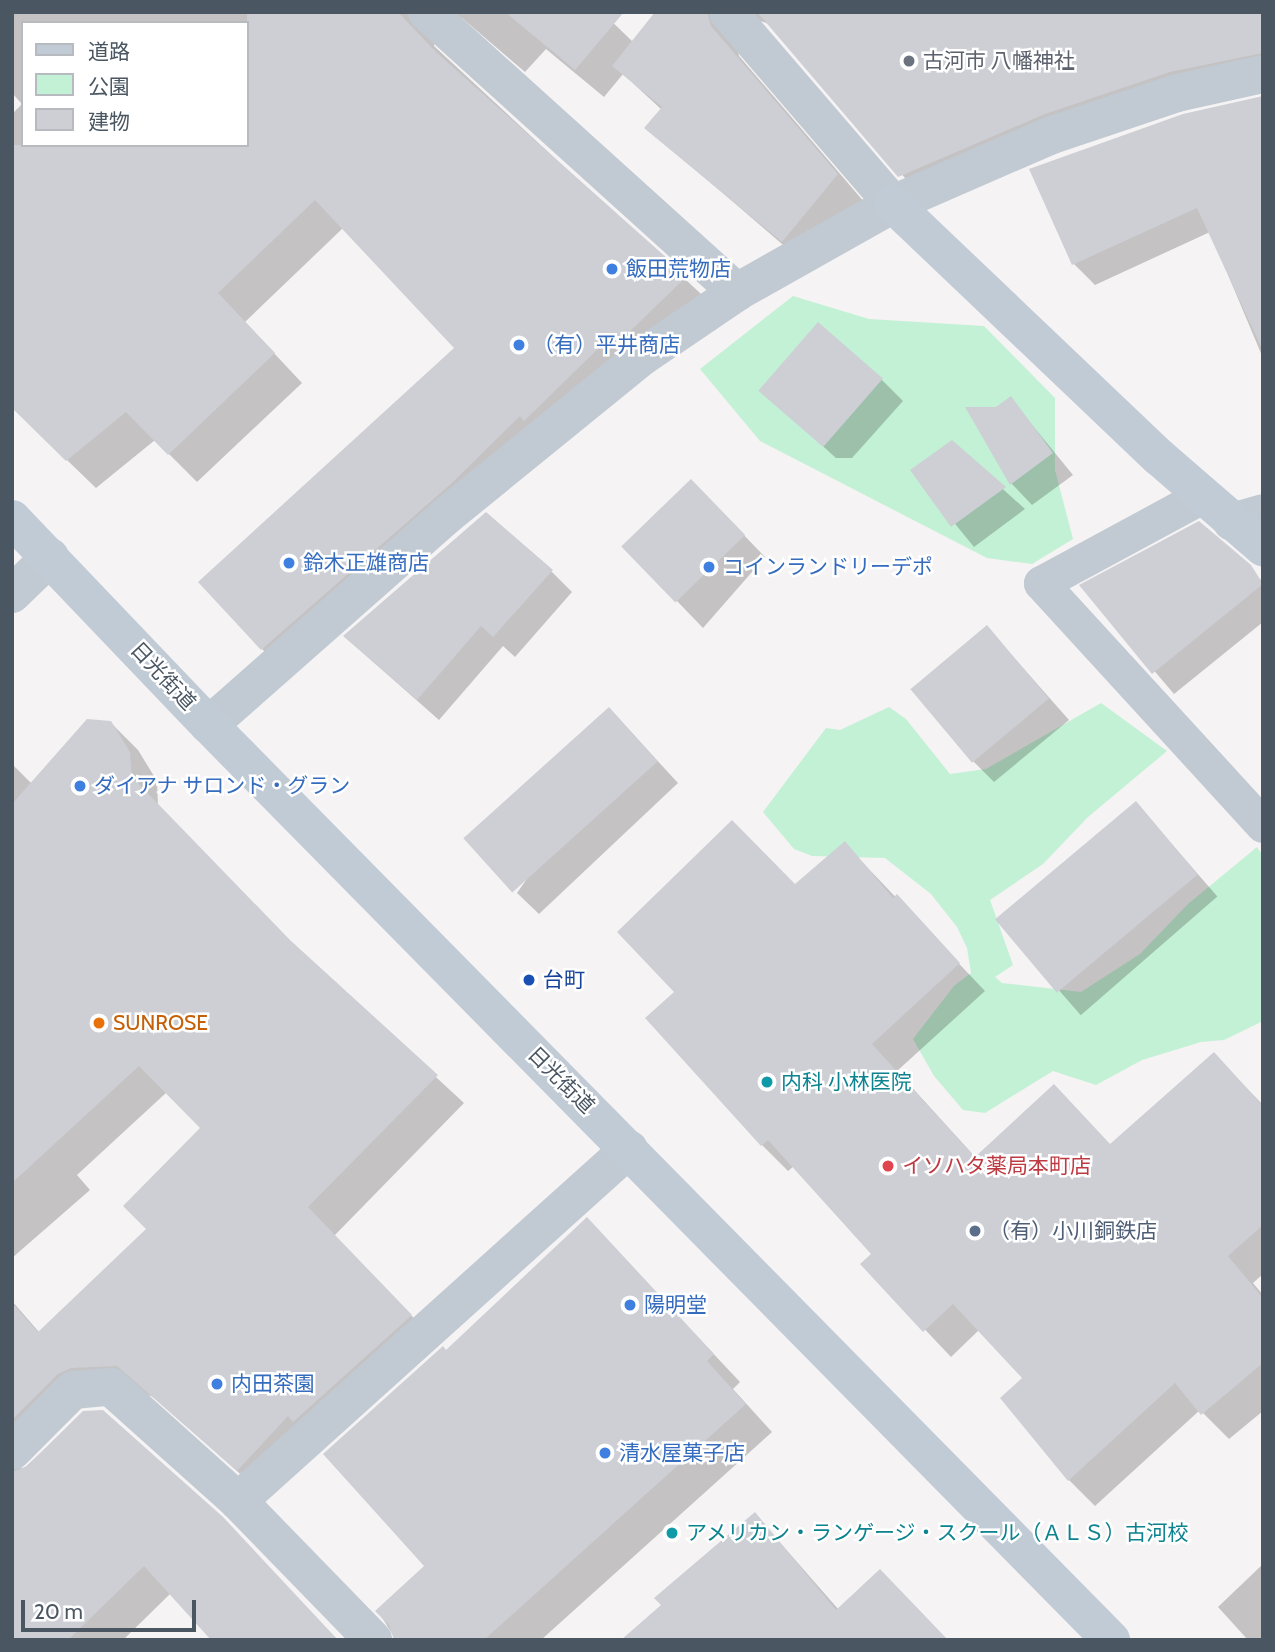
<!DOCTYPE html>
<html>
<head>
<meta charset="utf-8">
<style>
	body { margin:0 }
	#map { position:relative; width:1275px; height:1652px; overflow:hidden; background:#f5f3f3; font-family:Cabin,"Noto Sans JP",sans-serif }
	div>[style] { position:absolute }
	.green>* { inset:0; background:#c3f1d5 }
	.shadow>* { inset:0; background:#0003; transform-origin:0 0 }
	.building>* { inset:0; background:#cdcfd5; transform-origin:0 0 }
	.lane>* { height:35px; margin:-17.5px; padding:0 17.5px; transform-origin:17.5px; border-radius:17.5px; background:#c1cad2 }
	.street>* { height:38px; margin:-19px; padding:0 19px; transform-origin:19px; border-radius:19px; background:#c1cad2 }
	.secondary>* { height:38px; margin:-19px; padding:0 19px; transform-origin:19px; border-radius:19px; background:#c1cbd6 }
	.dots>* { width:19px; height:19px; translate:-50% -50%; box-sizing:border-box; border:4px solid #fff; border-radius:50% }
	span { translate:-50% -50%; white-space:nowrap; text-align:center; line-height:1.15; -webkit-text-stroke:5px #fff; paint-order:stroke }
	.worship-label { font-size:21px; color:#5b616d }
	.left { translate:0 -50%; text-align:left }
	.shop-label { font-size:21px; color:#366cbe }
	.street-label { font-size:21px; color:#4a5661 }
	.transit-label { font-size:21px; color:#164399 }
	.food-label { font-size:21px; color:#c56008 }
	.culture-label { font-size:21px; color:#0d838f }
	.health-label { font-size:21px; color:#be3a42 }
	.service-label { font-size:21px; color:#4e5e75 }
	.frame { position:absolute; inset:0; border:14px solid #4a5661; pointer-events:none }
	.legend { position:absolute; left:21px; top:21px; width:228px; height:126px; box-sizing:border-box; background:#fff; border:2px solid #b7bbc0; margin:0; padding:9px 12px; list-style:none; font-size:21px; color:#4a5661 }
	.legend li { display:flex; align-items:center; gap:14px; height:35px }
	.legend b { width:35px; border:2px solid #b7bbc0 }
	.scale { position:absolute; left:21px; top:1600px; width:175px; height:32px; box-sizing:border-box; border:4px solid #4a5661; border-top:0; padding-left:9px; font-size:21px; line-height:24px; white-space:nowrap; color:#4a5661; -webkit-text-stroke:5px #fff; paint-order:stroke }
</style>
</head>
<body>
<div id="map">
	<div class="green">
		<i style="clip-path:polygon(793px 296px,869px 319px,984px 326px,1055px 398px,1055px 470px,1073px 539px,1032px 564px,987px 558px,760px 441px,700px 369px)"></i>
		<i style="clip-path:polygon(1101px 703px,1167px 751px,1088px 817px,1043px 864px,990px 900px,1013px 965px,995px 977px,1002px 983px,1081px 992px,1140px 954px,1188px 904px,1257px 847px,1263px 856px,1263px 1021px,1224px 1040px,1201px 1042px,1142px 1060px,1096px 1085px,1053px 1071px,985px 1113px,963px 1110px,934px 1076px,913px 1039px,954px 986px,971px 973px,967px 948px,957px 927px,931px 894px,885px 858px,812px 856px,794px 849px,763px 812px,826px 728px,840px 730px,889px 707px,906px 719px,950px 774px,986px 769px)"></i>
	</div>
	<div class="shadow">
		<i style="clip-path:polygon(evenodd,12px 12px,602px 12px,633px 42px,657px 12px,1263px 12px,1263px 88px,1199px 100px,1039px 155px,928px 204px,769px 24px,752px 18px,735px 34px,739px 56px,865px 203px,811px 269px,647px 128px,662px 110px,623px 74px,604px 97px,546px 49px,525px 72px,462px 18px,439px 25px,434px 46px,714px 306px,549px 443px,291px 677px,262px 649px,456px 348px,343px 228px,245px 322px,302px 383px,197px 482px,155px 440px,96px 488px,12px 407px,12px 114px,22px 104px,12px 93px,12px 12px,23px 23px,247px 23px,247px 145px,23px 145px,23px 23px)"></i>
		<i style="clip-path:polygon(1263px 106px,1263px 358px,1210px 232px,1095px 285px,1074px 264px)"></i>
		<i style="clip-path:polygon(882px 380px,903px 401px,852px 458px,836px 458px,761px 390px)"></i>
		<i style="clip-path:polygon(1010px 398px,1073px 475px,1032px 505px,1011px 483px)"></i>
		<i style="clip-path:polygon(951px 442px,1025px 509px,974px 547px,912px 471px)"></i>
		<i style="clip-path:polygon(712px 502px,765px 557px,703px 628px,624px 546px)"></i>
		<i style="clip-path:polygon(1199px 523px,1263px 582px,1263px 622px,1174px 694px,1082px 586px)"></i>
		<i style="clip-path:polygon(551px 571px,572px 592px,515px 657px,503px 646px,439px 720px,345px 637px)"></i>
		<i style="clip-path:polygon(987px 627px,1069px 720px,994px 782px,973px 761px)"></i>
		<i style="clip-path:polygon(111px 723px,138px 750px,157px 781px,158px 806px,296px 948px,464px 1103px,334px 1236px,438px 1343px,265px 1496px,154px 1397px,138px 1392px,85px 1401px,23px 1463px,20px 1472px,84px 1413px,171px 1593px,123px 1640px,12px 1640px,12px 1301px,39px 1332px,149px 1229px,202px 1128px,167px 1092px,77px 1175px,90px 1190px,12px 1258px,12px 764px,32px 784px)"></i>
		<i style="clip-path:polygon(630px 731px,678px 783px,539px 914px,517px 893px)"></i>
		<i style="left:1136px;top:803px;width:124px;height:181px;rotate:49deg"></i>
		<i style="clip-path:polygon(845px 844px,985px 991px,897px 1071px,977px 1159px,1111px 1146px,1214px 1054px,1263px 1105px,1263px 1274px,1253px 1283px,1263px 1295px,1263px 1411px,1229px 1439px,1200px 1410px,1095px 1506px,1069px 1480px,1025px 1379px,979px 1330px,951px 1357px,863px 1264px,874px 1254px,794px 1166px,788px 1171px,762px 1145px,795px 886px)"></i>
		<i style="clip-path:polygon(613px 1247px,740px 1382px,733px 1389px,772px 1432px,541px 1640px,396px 1640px,378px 1611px,427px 1566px,446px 1352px)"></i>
		<i style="clip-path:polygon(755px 1514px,839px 1610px,663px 1605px)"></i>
		<i style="clip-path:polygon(1263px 1564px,1263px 1640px,1248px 1640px,1218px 1607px)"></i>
	</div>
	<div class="building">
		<i style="clip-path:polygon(247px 12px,398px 12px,436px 52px,687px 276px,617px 344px,610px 337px,524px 421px,520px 416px,453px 482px,261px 650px,198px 582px,454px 348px,315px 200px,218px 293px,275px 353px,168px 455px,126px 412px,66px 461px,12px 408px,12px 145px,247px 145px)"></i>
		<i style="clip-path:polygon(505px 12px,624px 12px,575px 70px)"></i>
		<i style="clip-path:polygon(655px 12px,707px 12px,711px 26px,838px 174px,782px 242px,644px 128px,662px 107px,612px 66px)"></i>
		<i style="clip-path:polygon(757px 12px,1263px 12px,1263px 53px,1170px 72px,1045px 114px,898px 177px)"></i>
		<i style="clip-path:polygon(1263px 96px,1263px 351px,1197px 208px,1072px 265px,1029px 169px,1183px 114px)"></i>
		<i style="left:818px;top:322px;width:86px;height:91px;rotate:41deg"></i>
		<i style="clip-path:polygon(1011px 396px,1053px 453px,1010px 485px,965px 407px,996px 407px)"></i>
		<i style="clip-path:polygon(952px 440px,1006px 487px,951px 527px,910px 470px)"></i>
		<i style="left:691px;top:479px;width:78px;height:97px;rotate:46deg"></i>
		<i style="clip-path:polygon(486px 512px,553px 570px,493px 637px,481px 626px,417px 700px,343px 636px)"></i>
		<i style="clip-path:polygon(1199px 521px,1251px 565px,1263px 584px,1152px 674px,1079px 585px)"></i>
		<i style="left:987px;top:625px;width:96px;height:100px;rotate:50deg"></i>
		<i style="left:609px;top:707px;width:73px;height:196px;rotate:48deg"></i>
		<i style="clip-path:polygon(87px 719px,111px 721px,130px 752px,132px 777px,290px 940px,438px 1075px,308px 1207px,412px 1315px,293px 1422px,288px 1416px,237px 1471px,117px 1366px,71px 1368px,58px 1374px,12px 1420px,12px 1303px,38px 1332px,146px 1229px,123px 1206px,200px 1128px,139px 1066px,12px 1183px,12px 804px)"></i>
		<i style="left:1136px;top:801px;width:96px;height:184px;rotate:50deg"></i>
		<i style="clip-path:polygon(732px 820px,795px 884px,845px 841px,893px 898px,897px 894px,960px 963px,872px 1044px,975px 1157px,1054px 1084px,1110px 1144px,1214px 1052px,1263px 1106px,1263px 1225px,1228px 1256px,1263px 1298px,1263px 1363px,1201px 1415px,1175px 1383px,1068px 1481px,1000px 1398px,1022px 1378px,953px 1304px,923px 1332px,860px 1264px,871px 1254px,768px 1140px,761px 1146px,645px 1018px,674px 992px,617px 932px)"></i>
		<i style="clip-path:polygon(587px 1217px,714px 1354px,707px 1361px,746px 1404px,484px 1640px,394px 1640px,389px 1625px,375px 1611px,424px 1566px,323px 1454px,443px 1346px,446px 1350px)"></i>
		<i style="clip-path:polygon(103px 1410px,223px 1517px,338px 1640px,211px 1640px,144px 1566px,68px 1640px,12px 1640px,12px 1472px,27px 1466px,83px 1411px)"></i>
		<i style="clip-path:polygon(755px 1512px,836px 1610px,880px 1569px,948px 1640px,621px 1640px,661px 1605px,654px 1598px)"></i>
	</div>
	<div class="lane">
		<i style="left:1202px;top:496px;width:183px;rotate:151.6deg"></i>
		<i style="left:1041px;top:583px;width:328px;rotate:47.5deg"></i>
	</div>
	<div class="street">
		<i style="left:427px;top:12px;width:418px;rotate:42.1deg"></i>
		<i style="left:728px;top:12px;width:253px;rotate:49.3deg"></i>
		<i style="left:1232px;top:522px;width:32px;rotate:-16deg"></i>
		<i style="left:12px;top:594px;width:53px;rotate:-44.2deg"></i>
		<i style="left:209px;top:725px;width:316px;rotate:-41.4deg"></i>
		<i style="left:446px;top:516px;width:254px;rotate:-39.1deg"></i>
		<i style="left:643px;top:356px;width:114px;rotate:-34.2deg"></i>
		<i style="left:737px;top:292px;width:179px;rotate:-29.4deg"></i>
		<i style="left:893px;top:204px;width:173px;rotate:-23.5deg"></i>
		<i style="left:1052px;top:135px;width:132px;rotate:-18.6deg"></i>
		<i style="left:1177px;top:93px;width:88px;rotate:-12.5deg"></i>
		<i style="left:12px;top:1451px;width:86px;rotate:-45deg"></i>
		<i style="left:73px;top:1390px;width:38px;rotate:-5deg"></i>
		<i style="left:111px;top:1387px;width:171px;rotate:41.9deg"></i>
		<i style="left:238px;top:1501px;width:194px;rotate:45.8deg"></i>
		<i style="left:238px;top:1501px;width:526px;rotate:-42deg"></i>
	</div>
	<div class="secondary">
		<i style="left:893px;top:204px;width:367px;rotate:43.6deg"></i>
		<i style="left:1159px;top:457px;width:138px;rotate:40.9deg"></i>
		<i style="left:12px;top:519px;width:285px;rotate:46.3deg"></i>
		<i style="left:209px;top:725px;width:1285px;rotate:45.41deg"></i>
	</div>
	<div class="dots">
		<i style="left:909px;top:61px;background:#6b7280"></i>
		<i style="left:612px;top:269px;background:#3f7fe0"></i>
		<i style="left:519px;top:345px;background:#3f7fe0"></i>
		<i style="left:289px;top:563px;background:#3f7fe0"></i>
		<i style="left:709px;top:567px;background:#3f7fe0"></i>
		<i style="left:80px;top:786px;background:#3f7fe0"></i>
		<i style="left:529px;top:980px;background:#1a4fb4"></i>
		<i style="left:99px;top:1023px;background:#e8710a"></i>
		<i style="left:767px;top:1082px;background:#0f9aa8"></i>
		<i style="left:888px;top:1166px;background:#e0444e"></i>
		<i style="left:975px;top:1231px;background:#5c6f8a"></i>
		<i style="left:630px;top:1305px;background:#3f7fe0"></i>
		<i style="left:217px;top:1384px;background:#3f7fe0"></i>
		<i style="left:605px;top:1453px;background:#3f7fe0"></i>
		<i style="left:672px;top:1533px;background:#0f9aa8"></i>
	</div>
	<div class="worship-label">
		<span class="left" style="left:923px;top:61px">古河市 八幡神社</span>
	</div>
	<div class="shop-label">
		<span class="left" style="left:626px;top:269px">飯田荒物店</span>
		<span class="left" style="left:533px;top:345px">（有）平井商店</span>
		<span class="left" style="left:303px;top:563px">鈴木正雄商店</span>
		<span class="left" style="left:723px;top:567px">コインランドリーデポ</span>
		<span class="left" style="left:94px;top:786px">ダイアナ サロンド・グラン</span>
		<span class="left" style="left:644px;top:1305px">陽明堂</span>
		<span class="left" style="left:231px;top:1384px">内田茶園</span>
		<span class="left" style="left:619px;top:1453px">清水屋菓子店</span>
	</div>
	<div class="street-label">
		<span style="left:163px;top:676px;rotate:47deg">日光街道</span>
		<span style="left:561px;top:1080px;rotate:45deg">日光街道</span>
	</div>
	<div class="transit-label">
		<span class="left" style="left:543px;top:980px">台町</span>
	</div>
	<div class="food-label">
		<span class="left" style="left:113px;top:1023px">SUNROSE</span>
	</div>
	<div class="culture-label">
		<span class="left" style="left:781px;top:1082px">内科 小林医院</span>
		<span class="left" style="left:686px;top:1533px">アメリカン・ランゲージ・スクール（ＡＬＳ）古河校</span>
	</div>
	<div class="health-label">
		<span class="left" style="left:902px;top:1166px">イソハタ薬局本町店</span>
	</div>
	<div class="service-label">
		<span class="left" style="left:989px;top:1231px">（有）小川銅鉄店</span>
	</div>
	<div class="frame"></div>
	<ul class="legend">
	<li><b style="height:9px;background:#c1cbd6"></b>道路</li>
	<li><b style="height:19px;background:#c3f1d5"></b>公園</li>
	<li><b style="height:19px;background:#cdcfd5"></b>建物</li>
	</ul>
	<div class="scale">20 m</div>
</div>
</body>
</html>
